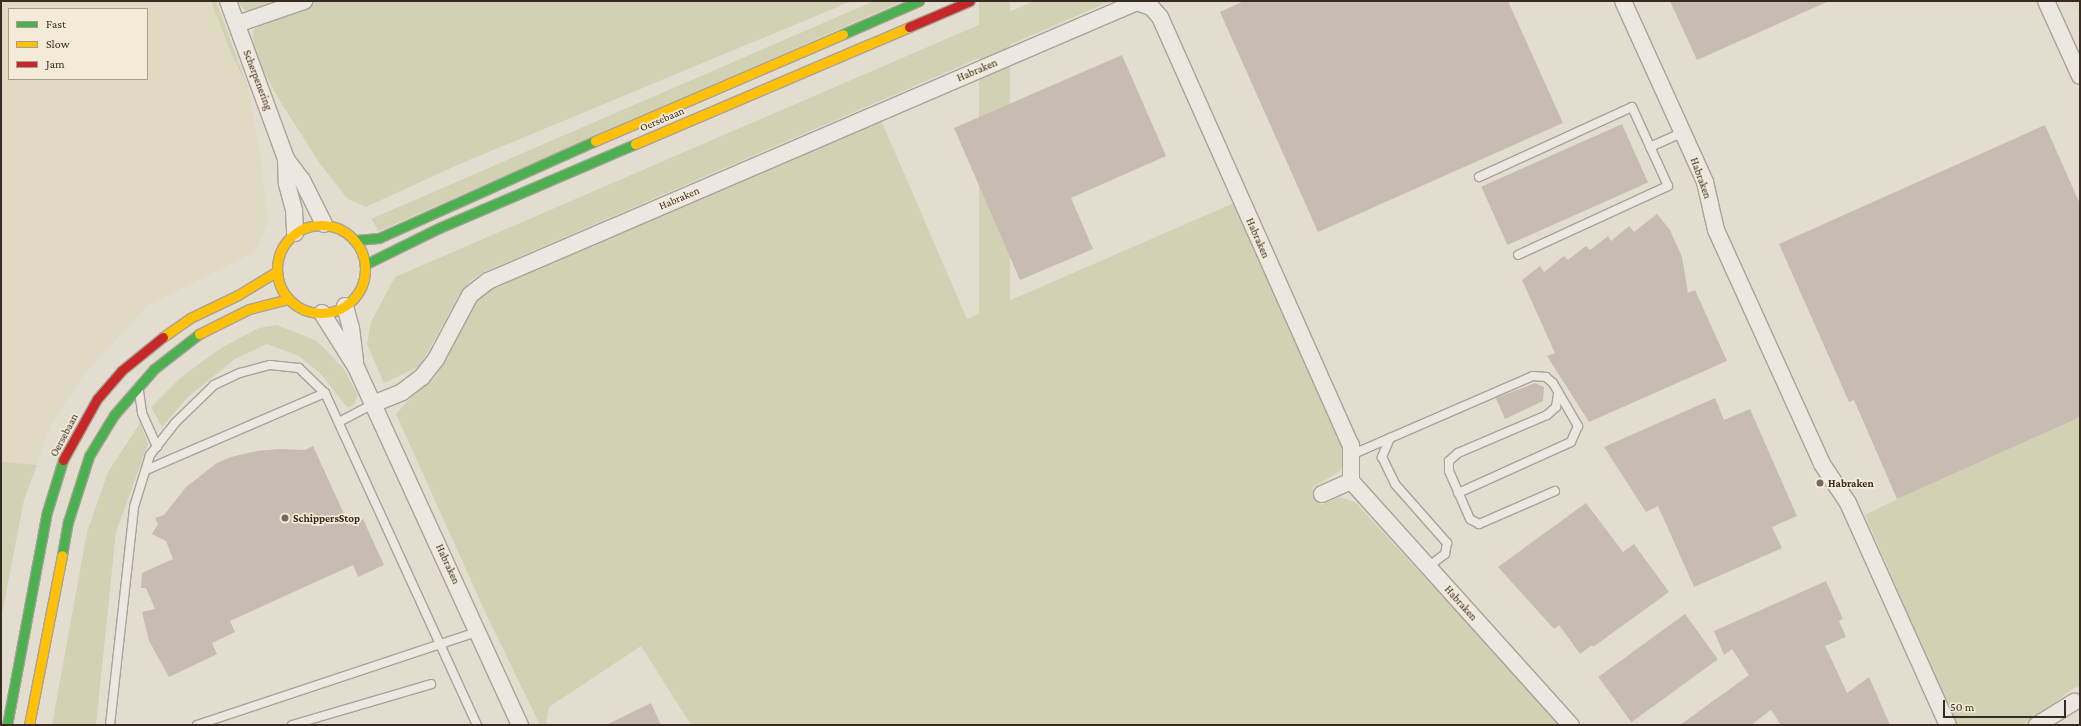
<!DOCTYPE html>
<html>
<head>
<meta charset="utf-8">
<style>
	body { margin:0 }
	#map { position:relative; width:2081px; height:726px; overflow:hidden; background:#e3ddd0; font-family:"Crimson Pro",serif }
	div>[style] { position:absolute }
	.farmland>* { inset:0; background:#e1dac2 }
	.green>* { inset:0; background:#d2d1b3; transform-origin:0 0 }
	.building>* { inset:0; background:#c7bcb1; transform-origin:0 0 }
	.roads { filter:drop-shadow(1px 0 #a8a298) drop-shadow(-1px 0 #a8a298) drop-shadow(0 1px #a8a298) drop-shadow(0 -1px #a8a298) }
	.lane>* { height:8px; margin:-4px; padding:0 4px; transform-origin:4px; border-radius:4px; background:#ece8e1 }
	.street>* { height:16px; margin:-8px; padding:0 8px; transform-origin:8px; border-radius:8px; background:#ece8e1 }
	.fast>* { height:9px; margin:-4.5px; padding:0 4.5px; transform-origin:4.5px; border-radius:4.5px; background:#4caf50 }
	.slow>* { height:9px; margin:-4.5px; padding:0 4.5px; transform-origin:4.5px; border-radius:4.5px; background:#ffc107 }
	.slow>.ring { margin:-4.5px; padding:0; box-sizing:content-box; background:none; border:9px solid #ffc107; border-radius:50% }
	.jam>* { height:9px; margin:-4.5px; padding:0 4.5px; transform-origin:4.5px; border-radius:4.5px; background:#c62828 }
	.dots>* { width:11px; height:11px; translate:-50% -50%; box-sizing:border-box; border:2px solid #f3ead7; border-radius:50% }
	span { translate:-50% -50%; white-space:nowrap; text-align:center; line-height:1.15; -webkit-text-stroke:3.5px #f3ead7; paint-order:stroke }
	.street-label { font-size:11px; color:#372b21 }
	.poi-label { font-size:11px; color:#372b21; font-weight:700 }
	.left { translate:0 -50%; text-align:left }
	.frame { position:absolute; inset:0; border:2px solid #372b21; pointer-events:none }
	.legend { position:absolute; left:8px; top:8px; width:140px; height:72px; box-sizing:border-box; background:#f3ead7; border:1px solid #a89e8e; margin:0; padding:5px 7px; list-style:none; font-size:12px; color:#372b21 }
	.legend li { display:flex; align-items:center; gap:8px; height:20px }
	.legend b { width:20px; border:1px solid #a89e8e }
	.scale { position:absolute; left:1943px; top:700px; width:123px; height:18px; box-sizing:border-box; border:2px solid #372b21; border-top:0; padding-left:5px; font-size:12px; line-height:14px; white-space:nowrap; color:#372b21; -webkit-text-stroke:3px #f3ead7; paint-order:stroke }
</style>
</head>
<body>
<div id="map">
	<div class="farmland">
		<i style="clip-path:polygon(evenodd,1px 1px,211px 1px,249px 91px,261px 157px,268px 224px,255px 252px,150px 304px,85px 373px,53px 421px,37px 465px,1px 462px,1px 1px,9px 9px,147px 9px,147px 79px,9px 79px,9px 9px)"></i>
		<i style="clip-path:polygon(2071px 1px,2080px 1px,2080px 18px)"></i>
	</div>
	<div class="green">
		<i style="clip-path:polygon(211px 1px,216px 1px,249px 91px,228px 45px)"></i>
		<i style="clip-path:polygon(237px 1px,852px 1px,462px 163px,366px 207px,348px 199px,320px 164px,280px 101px,254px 54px,253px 31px,261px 23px,253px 11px,245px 10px)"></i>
		<i style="clip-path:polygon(874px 1px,903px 1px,379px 231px,371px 219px)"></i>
		<i style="left:979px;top:1px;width:31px;height:642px"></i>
		<i style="clip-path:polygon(1034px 1px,1111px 1px,484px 272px,470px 281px,458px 297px,420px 366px,384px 383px,367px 344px,371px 322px,395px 277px)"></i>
		<i style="clip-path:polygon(881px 120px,967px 319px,1234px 203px,1345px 451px,1345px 460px,1340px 471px,1312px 488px,1321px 505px,1340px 497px,1355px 502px,1561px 725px,691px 725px,641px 646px,549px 707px,546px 725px,540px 725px,487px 616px,396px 414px,416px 392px,435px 378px,477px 301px,492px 289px)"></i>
		<i style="clip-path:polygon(277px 325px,317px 341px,344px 369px,358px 395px,354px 405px,348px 407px,345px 405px,321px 374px,299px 356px,267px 344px,235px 359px,188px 397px,162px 427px,151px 407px,181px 377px,221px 348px,259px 328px)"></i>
		<i style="clip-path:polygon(2080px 409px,2080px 686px,2074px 688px,2044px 711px,2021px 725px,1956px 725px,1865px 515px)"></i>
		<i style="clip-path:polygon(140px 423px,148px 444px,116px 532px,96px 725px,52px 725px,87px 532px,108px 472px)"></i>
		<i style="clip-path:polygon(1px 462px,37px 465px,24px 500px,1px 619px)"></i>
	</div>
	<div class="building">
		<i style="clip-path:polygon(1244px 1px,1508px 1px,1563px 123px,1318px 232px,1220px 12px)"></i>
		<i style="clip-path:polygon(1670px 1px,1829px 1px,1697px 60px)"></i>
		<i style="clip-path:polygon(1122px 55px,1166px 156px,1071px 198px,1093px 249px,1020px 280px,954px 128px)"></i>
		<i style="left:1622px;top:124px;width:64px;height:154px;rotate:66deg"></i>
		<i style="clip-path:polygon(2045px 125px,2080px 204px,2080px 417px,1897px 499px,1854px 400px,1849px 402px,1779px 244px)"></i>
		<i style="clip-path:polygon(1657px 214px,1670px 230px,1682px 257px,1688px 293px,1695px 290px,1727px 361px,1589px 422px,1547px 356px,1555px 353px,1522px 280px,1540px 266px,1544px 272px,1564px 256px,1568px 260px,1586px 246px,1590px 250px,1608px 236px,1611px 241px,1629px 226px,1634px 232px)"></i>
		<i style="clip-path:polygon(1535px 383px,1544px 387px,1543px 401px,1505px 419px,1496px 398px)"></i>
		<i style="clip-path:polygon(1715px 398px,1724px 420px,1750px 409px,1797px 516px,1772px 527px,1782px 548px,1694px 587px,1658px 506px,1646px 512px,1604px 447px)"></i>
		<i style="clip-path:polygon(313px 446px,349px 525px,363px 519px,384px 565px,358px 577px,353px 565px,230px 621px,235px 632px,212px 643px,217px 654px,169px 677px,149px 641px,142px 612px,155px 609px,146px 588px,141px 588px,142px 573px,173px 559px,166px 541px,152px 534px,158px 524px,155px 518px,164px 515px,186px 487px,217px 463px,231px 457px,257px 451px,280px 449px,305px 450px)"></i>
		<i style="clip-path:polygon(1586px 503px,1623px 552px,1634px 544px,1669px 592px,1593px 647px,1592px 645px,1580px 654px,1559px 625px,1554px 629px,1498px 567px)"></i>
		<i style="clip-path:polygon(1826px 581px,1843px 619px,1839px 621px,1846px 637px,1825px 646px,1835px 667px,1847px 693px,1869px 677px,1890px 725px,1781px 725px,1771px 710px,1751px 725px,1680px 725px,1749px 675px,1732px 649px,1724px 655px,1714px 631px)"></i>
		<i style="left:1685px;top:614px;width:56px;height:107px;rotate:54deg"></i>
		<i style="clip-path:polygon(651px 703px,661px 725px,606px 725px)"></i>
	</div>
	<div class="roads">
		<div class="lane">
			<i style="left:1650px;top:147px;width:35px;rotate:-24deg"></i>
			<i style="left:1479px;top:177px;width:168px;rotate:-24.6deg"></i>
			<i style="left:1632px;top:107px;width:87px;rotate:65.5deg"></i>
			<i style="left:1668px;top:186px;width:165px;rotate:155.3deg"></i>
			<i style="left:139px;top:391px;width:22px;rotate:82deg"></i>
			<i style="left:142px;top:413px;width:37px;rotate:66deg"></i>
			<i style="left:339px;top:422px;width:38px;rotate:-28deg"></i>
			<i style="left:1390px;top:438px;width:21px;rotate:113deg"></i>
			<i style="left:1382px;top:457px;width:30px;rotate:64deg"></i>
			<i style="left:1395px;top:484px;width:79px;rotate:48.6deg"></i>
			<i style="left:1447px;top:543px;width:11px;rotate:100deg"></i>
			<i style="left:1445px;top:554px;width:21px;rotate:143deg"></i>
			<i style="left:1351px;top:455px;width:198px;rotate:-23.5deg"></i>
			<i style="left:1533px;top:376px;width:13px;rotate:4deg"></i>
			<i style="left:1546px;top:377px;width:9px;rotate:41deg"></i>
			<i style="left:1553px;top:383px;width:50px;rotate:59.8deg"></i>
			<i style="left:1578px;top:426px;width:17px;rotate:114deg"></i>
			<i style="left:1571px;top:442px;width:124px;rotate:155.7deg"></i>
			<i style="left:146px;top:470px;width:195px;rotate:-23.3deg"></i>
			<i style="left:1555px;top:491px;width:83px;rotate:156.5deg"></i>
			<i style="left:1479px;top:524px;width:10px;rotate:-151deg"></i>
			<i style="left:1470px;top:519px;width:52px;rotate:-113.6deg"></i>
			<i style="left:1449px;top:471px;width:10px;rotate:-90deg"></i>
			<i style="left:1449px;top:461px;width:12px;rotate:-42deg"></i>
			<i style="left:1458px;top:453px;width:97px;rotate:-23.1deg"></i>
			<i style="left:1547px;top:415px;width:12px;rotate:-42deg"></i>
			<i style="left:1556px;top:407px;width:13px;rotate:-81deg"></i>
			<i style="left:110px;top:725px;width:219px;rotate:-83.7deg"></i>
			<i style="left:134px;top:507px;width:54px;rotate:-72.9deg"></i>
			<i style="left:150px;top:455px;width:41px;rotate:-52deg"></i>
			<i style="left:175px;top:423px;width:54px;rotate:-44.3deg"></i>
			<i style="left:214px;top:385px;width:29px;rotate:-25deg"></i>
			<i style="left:240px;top:373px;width:31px;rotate:-15deg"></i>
			<i style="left:270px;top:365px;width:29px;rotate:6deg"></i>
			<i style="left:299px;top:368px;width:36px;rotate:44deg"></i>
			<i style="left:325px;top:393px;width:365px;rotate:65.4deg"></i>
			<i style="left:197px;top:725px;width:297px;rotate:-18.4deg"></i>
			<i style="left:292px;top:725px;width:145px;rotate:-16.4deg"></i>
		</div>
		<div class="street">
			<i style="left:228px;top:1px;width:168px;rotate:69.8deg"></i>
			<i style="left:286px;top:159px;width:25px;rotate:88deg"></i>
			<i style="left:287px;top:184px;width:28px;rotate:75deg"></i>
			<i style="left:294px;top:211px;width:22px;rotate:87deg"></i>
			<i style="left:1623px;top:1px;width:199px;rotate:65.6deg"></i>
			<i style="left:1705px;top:182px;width:49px;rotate:77.1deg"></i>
			<i style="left:1716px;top:230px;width:257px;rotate:65.6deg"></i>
			<i style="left:1822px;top:464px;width:47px;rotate:56.3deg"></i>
			<i style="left:1848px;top:503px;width:243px;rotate:65.8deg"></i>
			<i style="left:2046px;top:1px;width:82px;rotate:65.6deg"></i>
			<i style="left:237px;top:24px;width:71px;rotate:-18.9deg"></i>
			<i style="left:286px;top:159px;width:26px;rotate:53deg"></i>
			<i style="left:302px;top:180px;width:49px;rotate:63.4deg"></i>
			<i style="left:345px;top:306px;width:23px;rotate:75deg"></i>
			<i style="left:351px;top:328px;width:33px;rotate:83deg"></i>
			<i style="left:322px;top:313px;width:64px;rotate:57.8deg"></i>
			<i style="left:356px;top:367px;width:394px;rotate:65.4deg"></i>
			<i style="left:373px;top:404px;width:31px;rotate:-22deg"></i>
			<i style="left:402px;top:392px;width:25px;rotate:-37deg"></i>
			<i style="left:422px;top:377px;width:23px;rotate:-52deg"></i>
			<i style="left:436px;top:359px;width:72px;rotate:-62deg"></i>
			<i style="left:470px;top:295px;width:23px;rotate:-38deg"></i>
			<i style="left:488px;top:281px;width:706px;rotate:-23.26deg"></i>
			<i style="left:1137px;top:2px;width:15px;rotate:20deg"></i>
			<i style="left:1151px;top:7px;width:13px;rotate:48deg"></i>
			<i style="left:1160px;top:17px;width:469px;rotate:66deg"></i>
			<i style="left:1351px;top:445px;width:36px;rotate:90deg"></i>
			<i style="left:1351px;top:481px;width:329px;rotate:48deg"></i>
			<i style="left:1322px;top:494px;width:32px;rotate:-24deg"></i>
			<i style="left:2037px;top:725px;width:44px;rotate:-31.9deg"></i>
		</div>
		<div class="fast">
			<i style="left:843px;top:34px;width:83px;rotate:-23.5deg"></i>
			<i style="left:356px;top:240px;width:23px;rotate:-5deg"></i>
			<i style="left:379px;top:238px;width:237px;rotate:-24.2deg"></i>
			<i style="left:366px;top:264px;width:81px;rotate:-26.3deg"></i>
			<i style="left:439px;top:228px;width:213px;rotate:-23.2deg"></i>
			<i style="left:62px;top:555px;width:34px;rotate:-80deg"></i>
			<i style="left:68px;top:522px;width:69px;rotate:-72.3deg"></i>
			<i style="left:89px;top:456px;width:48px;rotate:-58.6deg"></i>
			<i style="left:114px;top:415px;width:61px;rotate:-49deg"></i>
			<i style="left:154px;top:369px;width:57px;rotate:-37.9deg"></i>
			<i style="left:7px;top:725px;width:217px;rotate:-79.4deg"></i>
			<i style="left:47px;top:512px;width:54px;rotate:-72.9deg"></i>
		</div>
		<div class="slow">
			<i style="left:595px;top:141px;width:270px;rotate:-23.3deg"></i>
			<i style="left:635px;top:144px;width:298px;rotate:-23.1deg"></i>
			<i class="ring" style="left:277px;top:225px;width:79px;height:79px"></i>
			<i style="left:199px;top:334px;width:56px;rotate:-26.6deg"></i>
			<i style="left:249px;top:309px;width:40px;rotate:-14.4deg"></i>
			<i style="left:163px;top:337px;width:33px;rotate:-35deg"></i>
			<i style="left:190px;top:318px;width:53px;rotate:-25.6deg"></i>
			<i style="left:238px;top:295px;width:44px;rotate:-31.2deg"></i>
			<i style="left:29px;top:725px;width:173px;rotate:-79deg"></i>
		</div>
		<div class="jam">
			<i style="left:909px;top:27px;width:66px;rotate:-23.1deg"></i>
			<i style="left:63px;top:460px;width:70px;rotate:-60.9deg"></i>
			<i style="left:97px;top:399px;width:37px;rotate:-49deg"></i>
			<i style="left:121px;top:371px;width:54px;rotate:-39deg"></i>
		</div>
	</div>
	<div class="dots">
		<i style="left:1820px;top:483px;background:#73695e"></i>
		<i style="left:285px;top:518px;background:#73695e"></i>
	</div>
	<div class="street-label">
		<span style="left:977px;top:70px;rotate:-23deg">Habraken</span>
		<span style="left:258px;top:80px;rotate:69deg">Scherpenering</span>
		<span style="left:662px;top:119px;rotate:-23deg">Oersebaan</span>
		<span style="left:1701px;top:178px;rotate:70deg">Habraken</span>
		<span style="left:679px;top:198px;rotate:-23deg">Habraken</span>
		<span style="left:1258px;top:238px;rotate:66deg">Habraken</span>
		<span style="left:64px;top:435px;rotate:-62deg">Oersebaan</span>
		<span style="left:448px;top:564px;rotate:65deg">Habraken</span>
		<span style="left:1461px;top:603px;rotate:48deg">Habraken</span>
	</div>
	<div class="poi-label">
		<span class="left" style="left:1828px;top:483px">Habraken</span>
		<span class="left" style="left:293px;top:518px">SchippersStop</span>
	</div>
	<div class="frame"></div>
	<ul class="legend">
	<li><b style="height:5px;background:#4caf50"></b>Fast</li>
	<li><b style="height:5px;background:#ffc107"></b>Slow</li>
	<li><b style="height:5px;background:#c62828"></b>Jam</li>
	</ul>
	<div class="scale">50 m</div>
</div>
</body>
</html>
